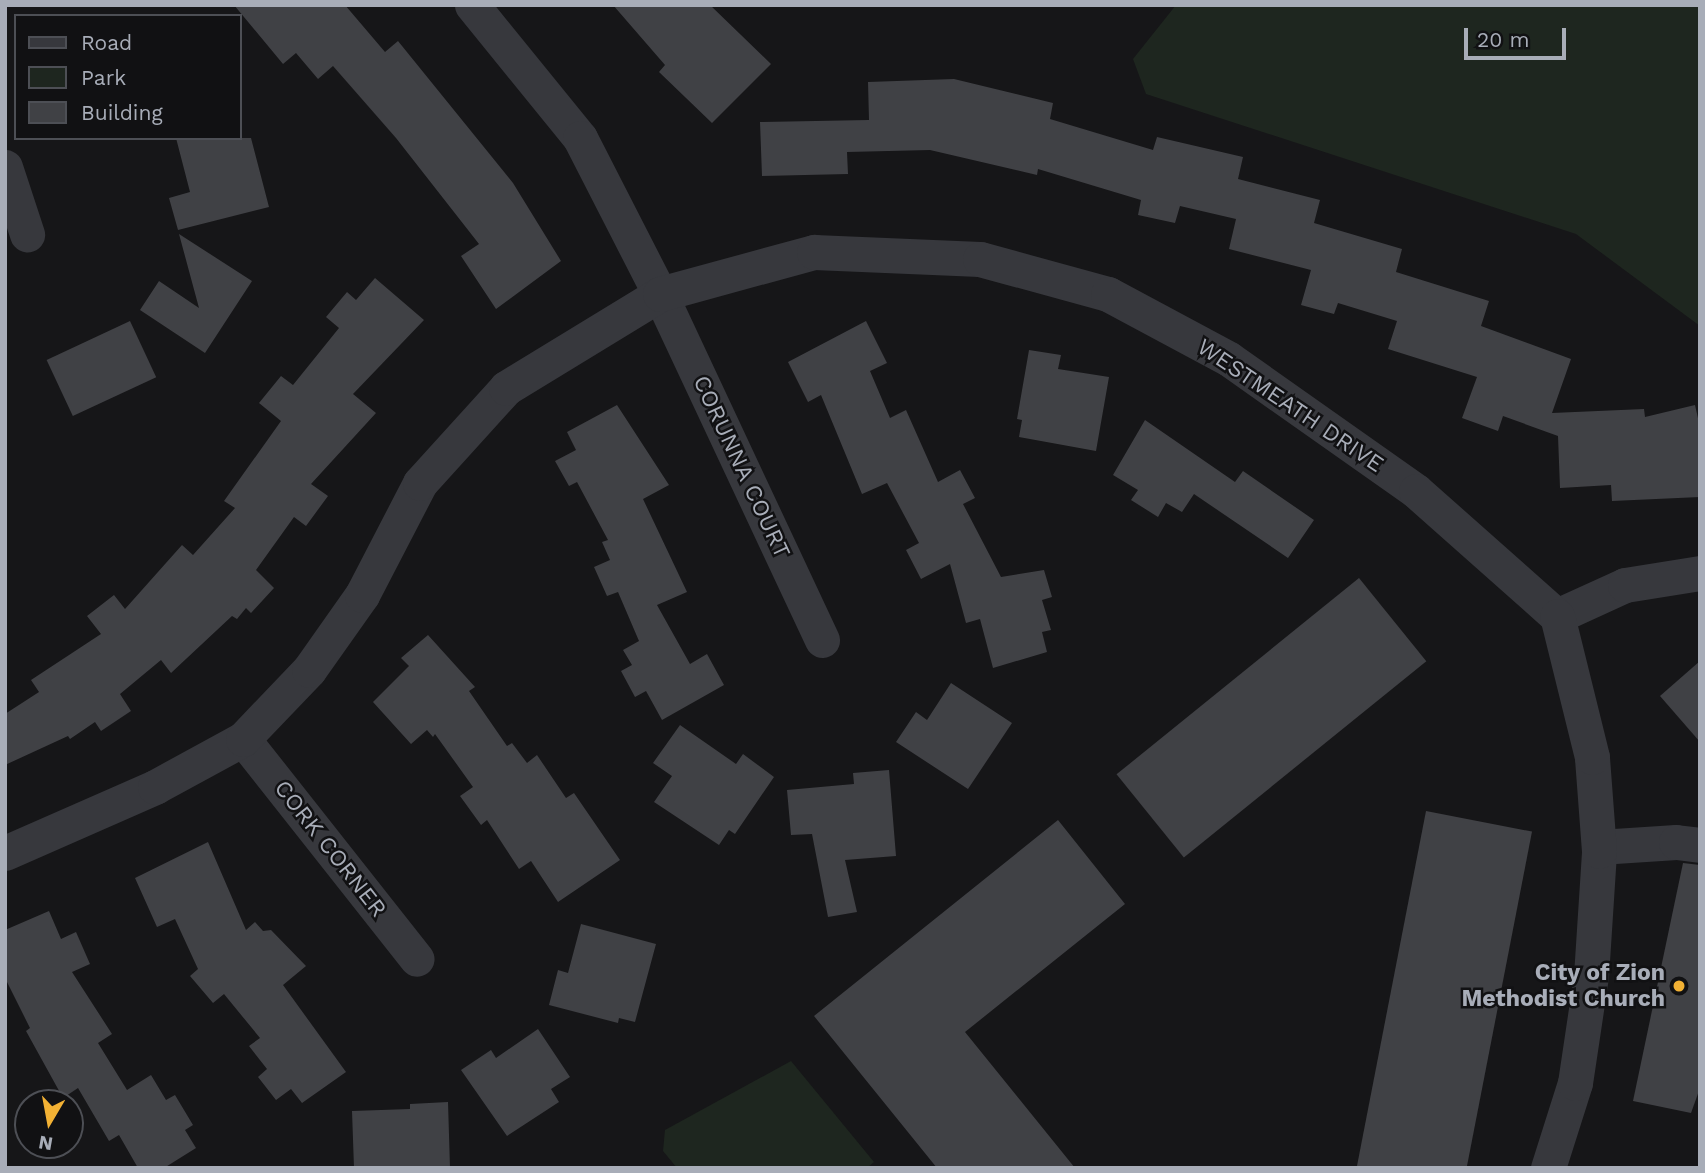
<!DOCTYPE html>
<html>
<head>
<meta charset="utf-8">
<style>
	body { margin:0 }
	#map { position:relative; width:1705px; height:1173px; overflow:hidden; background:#161618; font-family:"Work Sans",sans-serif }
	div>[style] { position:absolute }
	.green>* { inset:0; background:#1e261f }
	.building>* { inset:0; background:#404145; transform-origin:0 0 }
	.minor>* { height:35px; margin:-17.5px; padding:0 17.5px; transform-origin:17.5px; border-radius:17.5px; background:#37383d }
	.dots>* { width:19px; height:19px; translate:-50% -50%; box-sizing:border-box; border:4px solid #111113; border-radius:50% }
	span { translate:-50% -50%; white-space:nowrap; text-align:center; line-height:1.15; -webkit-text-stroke:5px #111113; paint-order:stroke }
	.street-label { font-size:23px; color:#a8adb8 }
	.poi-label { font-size:23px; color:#a8adb8; font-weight:700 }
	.right { translate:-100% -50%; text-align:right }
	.frame { position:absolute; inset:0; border:7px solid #a8adb8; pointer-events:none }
	.legend { position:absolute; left:14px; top:14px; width:228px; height:126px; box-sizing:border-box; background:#111113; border:2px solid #4d4f55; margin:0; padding:9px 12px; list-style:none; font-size:21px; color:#a8adb8 }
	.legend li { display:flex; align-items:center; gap:14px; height:35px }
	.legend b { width:35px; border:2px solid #4d4f55 }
	.north { position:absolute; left:14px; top:1089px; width:70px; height:70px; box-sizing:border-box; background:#111113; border:2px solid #4d4f55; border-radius:50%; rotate:190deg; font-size:19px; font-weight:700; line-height:28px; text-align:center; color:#a8adb8 }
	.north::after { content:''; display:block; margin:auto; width:24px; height:32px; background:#f2b134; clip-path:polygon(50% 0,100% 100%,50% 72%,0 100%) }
	.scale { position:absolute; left:1464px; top:28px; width:102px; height:32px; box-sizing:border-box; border:4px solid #a8adb8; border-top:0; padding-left:9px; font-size:21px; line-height:24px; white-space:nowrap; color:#a8adb8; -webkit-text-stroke:5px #111113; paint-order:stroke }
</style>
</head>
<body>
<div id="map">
	<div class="green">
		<i style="clip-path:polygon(1176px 5px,1700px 5px,1700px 326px,1576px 234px,1146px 94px,1133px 59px)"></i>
		<i style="clip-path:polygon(791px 1061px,874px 1162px,867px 1168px,677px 1168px,663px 1151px,665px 1130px)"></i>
	</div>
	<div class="building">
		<i style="clip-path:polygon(234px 5px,345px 5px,385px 52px,398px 41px,513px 183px,561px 261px,496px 309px,461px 256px,479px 244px,396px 138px,333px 66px,318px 79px,296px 53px,283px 64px)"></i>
		<i style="clip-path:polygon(613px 5px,710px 5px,771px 64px,712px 123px,659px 72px,665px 65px)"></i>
		<i style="clip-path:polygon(954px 79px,1053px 103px,1050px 119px,1153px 150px,1157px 137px,1243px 157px,1238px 179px,1320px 200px,1314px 223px,1402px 249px,1396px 272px,1489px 301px,1481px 326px,1571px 359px,1552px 413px,1644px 409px,1645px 417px,1695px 405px,1700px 427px,1700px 497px,1612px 501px,1611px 485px,1560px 488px,1558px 436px,1503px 416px,1498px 431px,1462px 418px,1477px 377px,1388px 349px,1397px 321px,1338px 303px,1334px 314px,1301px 305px,1311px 270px,1229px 249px,1236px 219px,1180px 206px,1175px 223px,1138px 215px,1141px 200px,1038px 169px,1037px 175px,930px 150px,847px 152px,848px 174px,762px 176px,760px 122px,869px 120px,868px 82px)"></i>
		<i style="clip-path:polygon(176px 138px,251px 138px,269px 207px,178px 230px,169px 198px,190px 192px)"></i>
		<i style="clip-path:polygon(179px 234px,252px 281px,205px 353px,140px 310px,159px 281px,199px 308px)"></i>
		<i style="clip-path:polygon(375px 278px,424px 320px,353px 394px,376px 413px,311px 484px,328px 496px,306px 526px,294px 517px,256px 570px,274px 588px,251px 613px,246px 608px,237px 619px,232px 616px,171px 673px,161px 660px,120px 694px,131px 711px,101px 731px,95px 722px,70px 739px,68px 736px,5px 765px,5px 714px,39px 692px,31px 680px,101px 634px,87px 616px,114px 595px,125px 609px,182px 545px,193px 555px,235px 508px,224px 501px,281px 421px,259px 403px,281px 376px,293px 385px,339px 328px,326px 317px,347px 292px,356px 300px)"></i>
		<i style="left:130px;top:321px;width:62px;height:92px;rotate:65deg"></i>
		<i style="clip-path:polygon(866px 321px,887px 363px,870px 371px,890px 418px,906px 410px,938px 482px,960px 470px,975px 498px,963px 504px,1001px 577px,1044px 570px,1052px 597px,1042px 600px,1051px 630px,1042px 632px,1047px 652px,993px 668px,980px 619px,966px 623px,950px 564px,921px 579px,906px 550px,919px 543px,887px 483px,862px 494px,821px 395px,808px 402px,788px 362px)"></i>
		<i style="clip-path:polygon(1029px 350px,1061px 355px,1058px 369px,1109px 377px,1096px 451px,1019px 437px,1022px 420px,1017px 419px)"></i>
		<i style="clip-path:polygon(617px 405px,669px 485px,643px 499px,687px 592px,657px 605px,690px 664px,707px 654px,724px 685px,662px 720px,646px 691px,635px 697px,621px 671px,632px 665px,623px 650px,639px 641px,618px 592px,607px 596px,594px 567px,610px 560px,602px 542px,608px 540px,577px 482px,569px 486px,555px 461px,576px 450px,567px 432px)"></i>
		<i style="clip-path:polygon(1145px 420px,1235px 482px,1243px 471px,1314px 520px,1288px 558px,1194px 494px,1182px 512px,1166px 503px,1158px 517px,1131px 500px,1138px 490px,1113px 475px)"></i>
		<i style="left:1359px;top:578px;width:107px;height:312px;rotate:51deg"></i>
		<i style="clip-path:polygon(428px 635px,475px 687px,469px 691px,507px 746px,512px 743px,527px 763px,537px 755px,566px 798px,574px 793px,620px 860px,558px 902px,531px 861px,519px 869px,487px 820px,481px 825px,460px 796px,473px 787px,435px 734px,433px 737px,427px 730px,411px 744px,373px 702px,409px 666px,401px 658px)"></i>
		<i style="clip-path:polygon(1700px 661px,1700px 742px,1660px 696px)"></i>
		<i style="clip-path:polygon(951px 683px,1012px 723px,968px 789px,896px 742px,916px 712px,927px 720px)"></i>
		<i style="clip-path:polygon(680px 725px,736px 764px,743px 754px,774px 777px,735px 834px,729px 830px,719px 845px,654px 802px,672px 776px,653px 763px)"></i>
		<i style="clip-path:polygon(889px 770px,896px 856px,845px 860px,857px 912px,828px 917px,812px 834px,791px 835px,787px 790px,854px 784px,853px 773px)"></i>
		<i style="left:1426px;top:811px;width:108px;height:364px;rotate:11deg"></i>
		<i style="clip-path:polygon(1058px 820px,1125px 904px,965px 1032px,1075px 1168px,937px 1168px,814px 1016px)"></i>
		<i style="clip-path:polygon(208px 842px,246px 930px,255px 922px,263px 931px,271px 930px,306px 966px,283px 985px,346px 1072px,302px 1103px,291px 1089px,276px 1100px,258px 1077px,267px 1069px,249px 1046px,260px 1038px,224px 994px,213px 1003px,190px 976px,198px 969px,175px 919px,157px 927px,135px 878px)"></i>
		<i style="clip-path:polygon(1683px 863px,1700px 865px,1700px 1088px,1691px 1113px,1633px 1101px)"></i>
		<i style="clip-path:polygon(49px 911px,61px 939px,76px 932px,90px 964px,72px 972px,112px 1034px,98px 1043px,127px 1090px,151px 1075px,166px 1100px,175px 1095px,193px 1125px,185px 1130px,196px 1148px,164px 1168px,138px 1168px,119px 1135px,109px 1141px,78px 1088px,63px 1098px,26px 1031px,30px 1028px,5px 978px,5px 930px)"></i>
		<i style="clip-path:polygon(581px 924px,656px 944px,635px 1022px,619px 1018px,618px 1023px,549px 1005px,558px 970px,568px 973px)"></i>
		<i style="clip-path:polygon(538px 1029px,570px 1077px,551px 1089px,559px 1102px,507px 1136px,461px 1070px,491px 1050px,496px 1058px)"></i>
		<i style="clip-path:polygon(448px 1102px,450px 1168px,354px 1168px,352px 1111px,410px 1109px,410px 1104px)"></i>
	</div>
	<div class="minor">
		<i style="left:472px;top:5px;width:171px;rotate:50.9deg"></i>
		<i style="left:580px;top:138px;width:175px;rotate:62.9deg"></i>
		<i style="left:660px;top:294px;width:382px;rotate:64.9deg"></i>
		<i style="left:5px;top:167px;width:71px;rotate:71.8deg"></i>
		<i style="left:1557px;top:616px;width:75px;rotate:-24.5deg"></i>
		<i style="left:1625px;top:585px;width:76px;rotate:-9.1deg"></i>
		<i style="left:243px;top:739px;width:280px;rotate:51.7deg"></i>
		<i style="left:1599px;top:847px;width:77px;rotate:-3.7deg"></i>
		<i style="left:1676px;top:842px;width:24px;rotate:7deg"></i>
		<i style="left:5px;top:853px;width:164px;rotate:-23.7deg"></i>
		<i style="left:155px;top:787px;width:100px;rotate:-28.6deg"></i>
		<i style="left:243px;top:739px;width:95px;rotate:-46.3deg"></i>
		<i style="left:309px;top:670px;width:92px;rotate:-54.8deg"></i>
		<i style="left:362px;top:595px;width:126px;rotate:-62.6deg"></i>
		<i style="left:420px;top:483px;width:128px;rotate:-47.8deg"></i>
		<i style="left:506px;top:388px;width:180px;rotate:-31.4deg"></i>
		<i style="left:660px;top:294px;width:160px;rotate:-15.3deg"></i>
		<i style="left:814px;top:252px;width:166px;rotate:2.4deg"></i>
		<i style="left:980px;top:259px;width:133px;rotate:15.3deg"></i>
		<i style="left:1108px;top:294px;width:137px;rotate:28.2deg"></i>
		<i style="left:1229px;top:359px;width:229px;rotate:35.2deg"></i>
		<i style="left:1416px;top:491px;width:188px;rotate:41.6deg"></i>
		<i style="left:1548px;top:1168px;width:89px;rotate:-72.4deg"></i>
		<i style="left:1575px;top:1083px;width:108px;rotate:-81.5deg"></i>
		<i style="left:1591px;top:976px;width:125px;rotate:-86.3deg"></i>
		<i style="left:1599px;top:851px;width:94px;rotate:-94.3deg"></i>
		<i style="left:1592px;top:757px;width:145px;rotate:-103.9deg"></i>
	</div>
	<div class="dots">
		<i style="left:1679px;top:986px;background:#f2b134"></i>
	</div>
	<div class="street-label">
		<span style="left:1290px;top:406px;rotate:34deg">WESTMEATH DRIVE</span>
		<span style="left:741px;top:467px;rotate:65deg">CORUNNA COURT</span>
		<span style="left:330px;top:849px;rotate:52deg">CORK CORNER</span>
	</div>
	<div class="poi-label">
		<span class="right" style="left:1665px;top:986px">City of Zion<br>Methodist Church</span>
	</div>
	<div class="frame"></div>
	<ul class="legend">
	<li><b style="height:9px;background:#37383d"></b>Road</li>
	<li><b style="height:19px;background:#1e261f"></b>Park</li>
	<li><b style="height:19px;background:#404145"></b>Building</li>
	</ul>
	<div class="north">N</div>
	<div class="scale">20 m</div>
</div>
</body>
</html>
